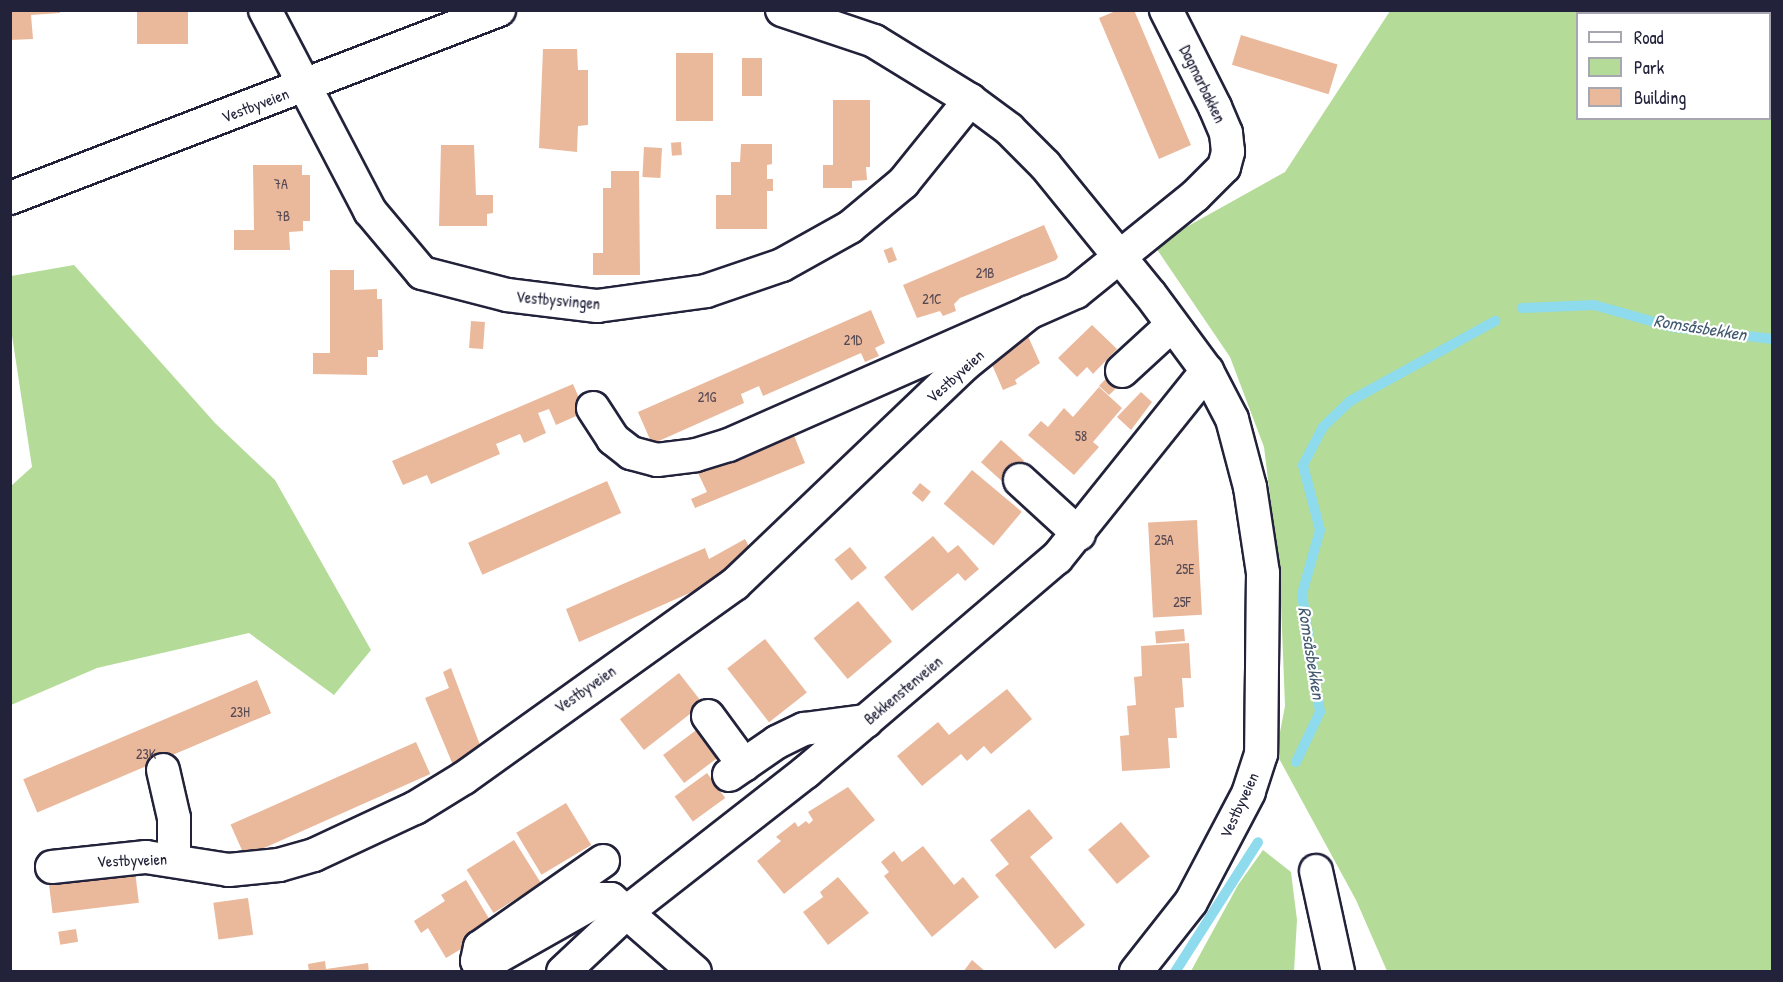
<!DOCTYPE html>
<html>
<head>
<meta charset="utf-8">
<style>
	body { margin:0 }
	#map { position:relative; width:1783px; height:982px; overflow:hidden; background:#fff; font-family:"Patrick Hand",sans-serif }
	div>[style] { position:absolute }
	.green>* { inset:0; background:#b4db97 }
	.stream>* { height:10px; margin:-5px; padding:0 5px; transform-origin:5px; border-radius:5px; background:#8edbed }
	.building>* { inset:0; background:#eab89b; transform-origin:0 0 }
	.roads { filter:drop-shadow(2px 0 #22223b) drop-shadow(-2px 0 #22223b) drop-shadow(0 2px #22223b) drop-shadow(0 -2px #22223b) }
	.minor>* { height:32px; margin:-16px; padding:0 16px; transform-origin:16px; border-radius:16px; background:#fff }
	span { translate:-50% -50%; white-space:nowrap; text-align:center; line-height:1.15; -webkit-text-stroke:4.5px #fff; paint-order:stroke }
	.number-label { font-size:14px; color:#544853 }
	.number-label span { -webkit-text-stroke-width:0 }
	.street-label { font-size:16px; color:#22223b }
	.water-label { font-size:18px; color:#425a70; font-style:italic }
	.frame { position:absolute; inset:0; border:12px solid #22223b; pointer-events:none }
	.legend { position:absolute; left:1576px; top:12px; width:195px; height:108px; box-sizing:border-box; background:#fff; border:2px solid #a7a7b1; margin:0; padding:8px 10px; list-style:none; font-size:18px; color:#22223b }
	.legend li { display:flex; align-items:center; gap:12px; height:30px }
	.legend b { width:30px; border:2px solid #a7a7b1 }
</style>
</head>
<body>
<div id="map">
	<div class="green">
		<i style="clip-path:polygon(1747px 10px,1750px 13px,1578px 14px,1578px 118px,1770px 118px,1770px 33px,1772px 36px,1772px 971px,1387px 971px,1356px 900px,1276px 753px,1285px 706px,1280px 578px,1264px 447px,1230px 357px,1154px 245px,1285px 172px,1390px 11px)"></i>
		<i style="clip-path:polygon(74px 265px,215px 423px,275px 480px,371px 650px,334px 695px,249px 633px,97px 668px,11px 705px,11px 486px,32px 467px,11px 329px,11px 276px)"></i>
		<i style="clip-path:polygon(1263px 850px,1291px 872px,1297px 920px,1294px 971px,1191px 971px,1238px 885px)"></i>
	</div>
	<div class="stream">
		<i style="left:1522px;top:308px;width:72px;rotate:-2.4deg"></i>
		<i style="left:1594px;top:305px;width:81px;rotate:15.8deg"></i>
		<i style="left:1672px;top:327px;width:101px;rotate:6.8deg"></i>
		<i style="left:1296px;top:762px;width:55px;rotate:-64.4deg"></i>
		<i style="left:1320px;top:712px;width:119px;rotate:-98.7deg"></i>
		<i style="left:1302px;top:594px;width:66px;rotate:-74.3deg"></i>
		<i style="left:1320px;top:530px;width:67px;rotate:-104.7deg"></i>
		<i style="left:1303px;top:465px;width:43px;rotate:-62.2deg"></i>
		<i style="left:1323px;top:427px;width:37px;rotate:-44deg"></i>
		<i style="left:1350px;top:401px;width:166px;rotate:-28.9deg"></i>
		<i style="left:1175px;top:972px;width:154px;rotate:-57.4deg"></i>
	</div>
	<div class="building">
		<i style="clip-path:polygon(10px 10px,60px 10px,60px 13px,31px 15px,33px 39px,10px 40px)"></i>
		<i style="left:137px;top:10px;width:51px;height:34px"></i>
		<i style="clip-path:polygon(1118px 10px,1134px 10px,1191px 145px,1159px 159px,1099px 18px)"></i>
		<i style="left:1241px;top:35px;width:101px;height:31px;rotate:17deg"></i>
		<i style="clip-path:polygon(543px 49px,577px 49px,578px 70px,588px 70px,588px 125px,578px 126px,577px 152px,539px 148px)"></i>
		<i style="left:676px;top:53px;width:37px;height:68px"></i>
		<i style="left:742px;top:58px;width:20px;height:38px"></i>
		<i style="clip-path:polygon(833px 100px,870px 100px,870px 167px,866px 167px,867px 180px,852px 181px,852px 188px,823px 188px,823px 165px,833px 165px)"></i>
		<i style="left:681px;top:142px;width:13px;height:10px;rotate:86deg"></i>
		<i style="clip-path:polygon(741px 144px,772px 144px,772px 164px,767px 165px,767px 179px,773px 179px,773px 191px,767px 191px,767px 229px,716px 229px,716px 195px,731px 195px,731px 162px,740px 162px)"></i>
		<i style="clip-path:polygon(441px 145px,474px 145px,476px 195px,493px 195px,493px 213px,487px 214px,487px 226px,439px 226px)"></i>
		<i style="left:644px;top:147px;width:18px;height:30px;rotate:3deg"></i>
		<i style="clip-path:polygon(253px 165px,302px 165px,302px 175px,310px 175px,310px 221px,303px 221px,303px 231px,289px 232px,290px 250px,234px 250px,234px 230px,254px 230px)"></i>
		<i style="clip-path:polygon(611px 171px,639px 171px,640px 275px,593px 275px,593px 253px,603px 253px,603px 188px,611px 188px)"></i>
		<i style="clip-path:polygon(1044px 225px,1058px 257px,1056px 260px,960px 298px,954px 304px,956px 311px,943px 316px,940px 311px,917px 318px,903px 285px)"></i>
		<i style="left:892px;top:247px;width:14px;height:9px;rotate:69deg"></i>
		<i style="clip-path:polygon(330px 270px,354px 270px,354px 290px,377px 289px,377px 299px,382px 299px,383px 350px,378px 350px,378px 357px,367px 357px,367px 375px,313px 374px,313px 353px,330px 353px)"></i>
		<i style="clip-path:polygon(871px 310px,885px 343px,875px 348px,879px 356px,865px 362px,861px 353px,763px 396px,759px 386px,741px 394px,744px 403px,652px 444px,638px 412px)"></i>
		<i style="left:471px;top:321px;width:14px;height:27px;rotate:4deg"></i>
		<i style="clip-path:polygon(1092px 325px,1117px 349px,1093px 374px,1087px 367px,1077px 377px,1058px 358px)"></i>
		<i style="clip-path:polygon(1027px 334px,1040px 363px,1015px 380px,1017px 384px,1003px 390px,990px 360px,1003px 354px,1001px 350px)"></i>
		<i style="clip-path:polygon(1115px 369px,1125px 380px,1109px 395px,1099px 386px)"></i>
		<i style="clip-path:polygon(573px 384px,585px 412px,556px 425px,549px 409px,538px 413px,546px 433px,524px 443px,520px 434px,496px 444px,500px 454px,431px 484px,427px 475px,403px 485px,392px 461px)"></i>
		<i style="clip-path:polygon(1099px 387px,1122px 408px,1093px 442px,1099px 447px,1074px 475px,1028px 435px,1041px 421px,1048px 427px,1064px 408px,1073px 417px)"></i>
		<i style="clip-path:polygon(1141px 392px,1152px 402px,1131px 430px,1117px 417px)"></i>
		<i style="clip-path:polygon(793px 433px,805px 463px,695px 508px,691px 499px,707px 492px,698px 473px)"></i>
		<i style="left:1001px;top:440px;width:31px;height:30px;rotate:42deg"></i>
		<i style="left:972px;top:470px;width:65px;height:44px;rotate:40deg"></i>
		<i style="left:607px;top:481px;width:35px;height:152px;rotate:66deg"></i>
		<i style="left:920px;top:483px;width:14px;height:13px;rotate:39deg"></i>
		<i style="left:1197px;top:520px;width:95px;height:49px;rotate:87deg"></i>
		<i style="clip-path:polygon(933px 536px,948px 553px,958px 545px,979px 569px,965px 581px,958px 573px,912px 611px,884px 577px)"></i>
		<i style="clip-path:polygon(745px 539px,753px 554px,717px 575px,719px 580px,579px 642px,566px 609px,705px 548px,709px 559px)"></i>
		<i style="left:850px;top:547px;width:27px;height:20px;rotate:51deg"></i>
		<i style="left:858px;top:601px;width:53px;height:58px;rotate:50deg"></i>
		<i style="left:1184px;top:629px;width:12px;height:29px;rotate:85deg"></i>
		<i style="left:765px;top:639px;width:68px;height:48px;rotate:52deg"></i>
		<i style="clip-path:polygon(1189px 643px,1191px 678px,1182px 678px,1184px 707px,1175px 708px,1177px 738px,1168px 738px,1170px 768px,1122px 771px,1120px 736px,1129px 735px,1127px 706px,1136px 705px,1134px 677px,1142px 676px,1141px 646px)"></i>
		<i style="clip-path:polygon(451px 668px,483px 753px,453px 765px,425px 698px,449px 688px,443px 672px)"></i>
		<i style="left:679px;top:673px;width:39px;height:75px;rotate:52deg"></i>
		<i style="left:257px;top:680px;width:36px;height:254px;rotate:67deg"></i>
		<i style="clip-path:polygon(1007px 689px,1032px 719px,991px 754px,984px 746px,967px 761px,961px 754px,922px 786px,897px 756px,938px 722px,949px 735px)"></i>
		<i style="left:699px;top:728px;width:35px;height:45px;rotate:53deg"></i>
		<i style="left:416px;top:742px;width:35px;height:203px;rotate:66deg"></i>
		<i style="left:707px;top:773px;width:31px;height:40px;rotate:54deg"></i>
		<i style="clip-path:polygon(848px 787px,875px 820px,784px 894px,757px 861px,781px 841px,776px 837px,795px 822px,798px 827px,806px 821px,809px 824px,813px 820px,808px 812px)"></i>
		<i style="left:566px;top:803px;width:49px;height:58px;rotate:59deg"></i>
		<i style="clip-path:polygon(1029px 809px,1053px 838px,1030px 857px,1085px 925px,1055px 949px,995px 875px,1009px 864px,990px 840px)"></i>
		<i style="left:1121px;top:822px;width:45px;height:43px;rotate:50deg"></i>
		<i style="left:514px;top:840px;width:51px;height:56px;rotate:58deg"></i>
		<i style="clip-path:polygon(923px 846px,954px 885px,963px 877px,979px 897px,932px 937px,884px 876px,889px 872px,881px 862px,894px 851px,902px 862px)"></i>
		<i style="left:135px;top:871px;width:32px;height:87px;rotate:83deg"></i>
		<i style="clip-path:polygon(838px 877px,869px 913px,828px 945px,803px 912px,823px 897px,820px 892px)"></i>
		<i style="clip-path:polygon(466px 880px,491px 922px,467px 937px,471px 943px,446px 958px,428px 928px,421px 933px,414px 921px,445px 901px,441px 895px)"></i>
		<i style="left:248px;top:898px;width:37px;height:35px;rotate:82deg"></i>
		<i style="left:76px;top:929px;width:13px;height:18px;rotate:81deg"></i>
		<i style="clip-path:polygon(972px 960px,986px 972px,963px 972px)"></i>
		<i style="clip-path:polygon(325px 961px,326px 969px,368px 963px,369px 972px,309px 972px,308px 964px)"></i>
	</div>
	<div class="roads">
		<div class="minor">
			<i style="left:265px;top:10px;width:227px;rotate:62.4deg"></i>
			<i style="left:370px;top:211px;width:81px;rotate:50deg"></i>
			<i style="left:422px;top:273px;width:88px;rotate:14.5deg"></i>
			<i style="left:507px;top:295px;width:91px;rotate:7deg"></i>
			<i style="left:597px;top:306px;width:110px;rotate:-7.8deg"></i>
			<i style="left:706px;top:291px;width:80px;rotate:-18.9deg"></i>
			<i style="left:782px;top:265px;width:78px;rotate:-29.2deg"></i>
			<i style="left:850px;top:227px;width:69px;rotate:-39.7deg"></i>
			<i style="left:903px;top:183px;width:107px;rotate:-51.1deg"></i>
			<i style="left:782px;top:10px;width:97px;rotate:18.6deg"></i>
			<i style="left:874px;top:41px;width:113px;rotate:31.6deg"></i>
			<i style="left:970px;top:100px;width:49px;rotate:36.6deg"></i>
			<i style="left:1009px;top:129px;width:51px;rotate:45deg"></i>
			<i style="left:1045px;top:165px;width:166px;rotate:50.9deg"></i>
			<i style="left:1150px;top:294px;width:96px;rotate:53.5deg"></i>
			<i style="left:1207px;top:371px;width:54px;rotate:62.5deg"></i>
			<i style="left:1232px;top:419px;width:70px;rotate:75.2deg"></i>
			<i style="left:1250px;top:487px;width:87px;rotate:81.4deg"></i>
			<i style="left:1263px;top:573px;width:181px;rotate:90.6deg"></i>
			<i style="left:1261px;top:754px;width:40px;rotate:108deg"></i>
			<i style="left:1249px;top:792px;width:124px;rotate:117.8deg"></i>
			<i style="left:1191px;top:902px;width:89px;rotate:128.2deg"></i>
			<i style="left:1769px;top:10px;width:6px;rotate:59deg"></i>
			<i style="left:10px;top:198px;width:524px;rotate:-21.03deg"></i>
			<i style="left:1122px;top:371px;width:68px;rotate:-42.6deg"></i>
			<i style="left:593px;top:408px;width:37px;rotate:57deg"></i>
			<i style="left:613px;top:439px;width:23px;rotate:38deg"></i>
			<i style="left:631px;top:453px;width:27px;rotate:15deg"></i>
			<i style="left:657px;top:460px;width:39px;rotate:-7deg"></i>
			<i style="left:696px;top:455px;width:34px;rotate:-17deg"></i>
			<i style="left:729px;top:445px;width:379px;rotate:-23.8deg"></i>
			<i style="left:1076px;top:292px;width:153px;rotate:-38.9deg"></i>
			<i style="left:1195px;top:196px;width:41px;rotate:-45deg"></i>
			<i style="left:1224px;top:167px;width:16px;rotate:-75deg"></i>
			<i style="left:1228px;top:152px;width:19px;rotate:-96deg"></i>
			<i style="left:1226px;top:133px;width:28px;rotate:-113deg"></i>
			<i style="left:1215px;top:107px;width:109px;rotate:-116.8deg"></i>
			<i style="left:1020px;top:480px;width:80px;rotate:42.5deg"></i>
			<i style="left:708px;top:716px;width:61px;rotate:53.7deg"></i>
			<i style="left:163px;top:770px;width:49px;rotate:77.1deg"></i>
			<i style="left:174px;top:818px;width:40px;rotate:90deg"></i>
			<i style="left:729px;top:775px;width:58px;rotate:-34.5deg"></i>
			<i style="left:777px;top:742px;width:30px;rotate:-26deg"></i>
			<i style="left:804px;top:729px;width:63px;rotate:-7.4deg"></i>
			<i style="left:603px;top:861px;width:150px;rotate:145deg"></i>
			<i style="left:480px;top:947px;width:14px;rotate:102deg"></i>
			<i style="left:477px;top:961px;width:9px;rotate:21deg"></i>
			<i style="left:485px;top:964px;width:132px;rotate:-29.5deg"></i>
			<i style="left:600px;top:899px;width:11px"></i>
			<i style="left:611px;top:899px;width:111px;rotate:41deg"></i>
			<i style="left:52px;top:867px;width:95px;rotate:-6.1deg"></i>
			<i style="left:146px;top:857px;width:84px;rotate:8.9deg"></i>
			<i style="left:229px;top:870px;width:50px;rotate:-5.7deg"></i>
			<i style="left:279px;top:865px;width:36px;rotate:-16deg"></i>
			<i style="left:314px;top:855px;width:111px;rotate:-25deg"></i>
			<i style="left:415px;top:808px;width:57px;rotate:-31.5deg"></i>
			<i style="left:464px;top:778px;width:333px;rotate:-35.6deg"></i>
			<i style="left:735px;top:584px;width:317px;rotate:-43.7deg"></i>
			<i style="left:964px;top:365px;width:85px;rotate:-38.8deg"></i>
			<i style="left:1316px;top:871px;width:103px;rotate:77.7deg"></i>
			<i style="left:563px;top:972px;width:89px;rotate:-43.2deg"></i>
			<i style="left:628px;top:911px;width:226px;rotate:-38deg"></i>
			<i style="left:806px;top:772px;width:330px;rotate:-40.5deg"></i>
			<i style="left:1057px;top:558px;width:240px;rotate:-51.3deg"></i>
		</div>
	</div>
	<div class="number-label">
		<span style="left:281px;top:184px">7A</span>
		<span style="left:283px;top:216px">7B</span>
		<span style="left:985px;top:273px">21B</span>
		<span style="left:932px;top:299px">21C</span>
		<span style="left:853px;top:340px">21D</span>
		<span style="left:707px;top:397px">21G</span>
		<span style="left:1081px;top:436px">58</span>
		<span style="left:1164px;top:540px">25A</span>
		<span style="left:1185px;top:569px">25E</span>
		<span style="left:1182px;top:602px">25F</span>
		<span style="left:240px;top:712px">23H</span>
		<span style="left:146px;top:754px">23K</span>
	</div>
	<div class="street-label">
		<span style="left:1203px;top:84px;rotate:64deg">Dagmarbakken</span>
		<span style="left:255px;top:105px;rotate:-21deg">Vestbyveien</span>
		<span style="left:558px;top:300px;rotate:5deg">Vestbysvingen</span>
		<span style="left:955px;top:376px;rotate:-42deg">Vestbyveien</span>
		<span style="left:585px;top:689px;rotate:-35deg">Vestbyveien</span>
		<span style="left:903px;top:690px;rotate:-40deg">Bekkenstenveien</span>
		<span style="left:1239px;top:805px;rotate:-65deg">Vestbyveien</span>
		<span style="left:132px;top:860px;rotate:-2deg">Vestbyveien</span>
	</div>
	<div class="water-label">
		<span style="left:1700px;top:328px;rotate:9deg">Romsåsbekken</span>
		<span style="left:1311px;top:653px;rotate:81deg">Romsåsbekken</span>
	</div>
	<div class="frame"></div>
	<ul class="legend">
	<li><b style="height:8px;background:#fff"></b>Road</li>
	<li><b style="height:16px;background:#b4db97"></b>Park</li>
	<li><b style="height:16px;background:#eab89b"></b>Building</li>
	</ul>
</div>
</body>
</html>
